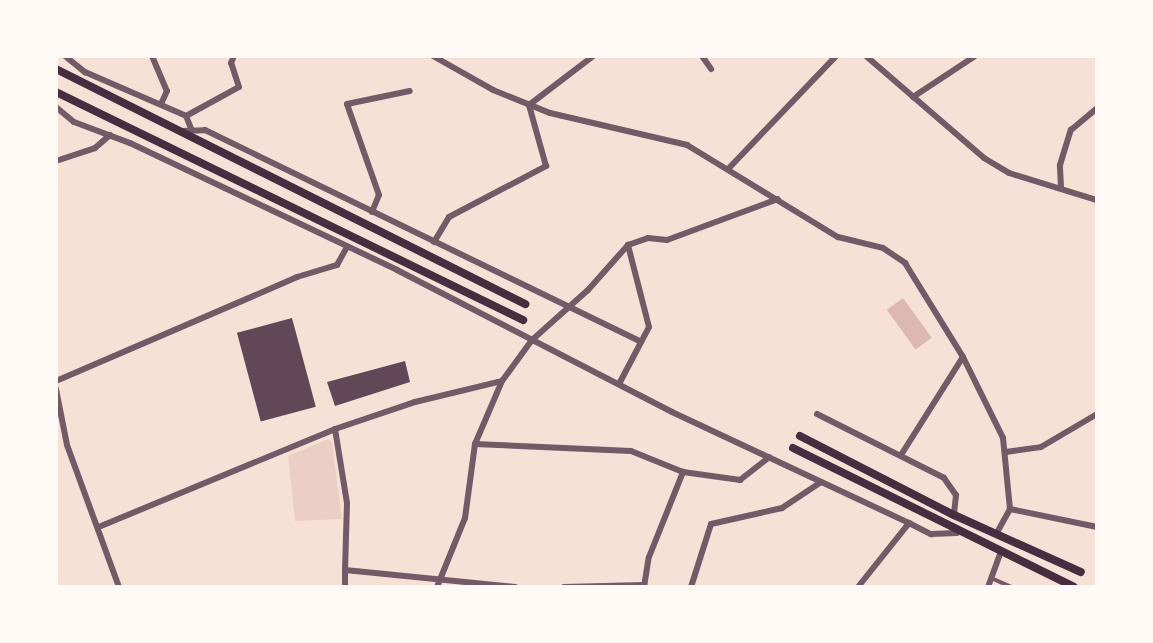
<!DOCTYPE html>
<html>
<head>
<meta charset="utf-8">
<style>
	body { margin:0 }
	#map { position:relative; width:1153px; height:643px; overflow:hidden; background:#f7e1d7; font-family:"Asap Condensed",sans-serif }
	div>[style] { position:absolute }
	.green>* { inset:0; background:#ebcfc5 }
	.water>* { inset:0; background:#dcb8b0; transform-origin:0 0 }
	.building>* { inset:0; background:#644757; transform-origin:0 0 }
	.pedestrian>* { height:4px; margin:-2px; padding:0 2px; transform-origin:2px; border-radius:2px; background:#755966 }
	.minor>* { height:6px; margin:-3px; padding:0 3px; transform-origin:3px; border-radius:3px; background:#755966 }
	.secondary>* { height:8px; margin:-4px; padding:0 4px; transform-origin:4px; border-radius:4px; background:#4a2c40 }
	span { translate:-50% -50%; white-space:nowrap; text-align:center; line-height:1.15; -webkit-text-stroke:7px #fffaf5; paint-order:stroke }
	.frame { position:absolute; inset:0; border:58px solid #fffaf5; pointer-events:none }
</style>
</head>
<body>
<div id="map">
	<div class="green">
		<i style="clip-path:polygon(328px 439px,332px 442px,342px 519px,295px 521px,288px 456px)"></i>
	</div>
	<div class="water">
		<i style="left:903px;top:298px;width:49px;height:20px;rotate:54deg"></i>
	</div>
	<div class="building">
		<i style="left:292px;top:318px;width:92px;height:57px;rotate:75deg"></i>
		<i style="clip-path:polygon(405px 361px,410px 382px,335px 406px,327px 382px)"></i>
	</div>
	<div class="pedestrian">
		<i style="left:991px;top:578px;width:22px;rotate:24deg"></i>
	</div>
	<div class="minor">
		<i style="left:65px;top:56px;width:26px;rotate:39deg"></i>
		<i style="left:85px;top:72px;width:110px;rotate:23.5deg"></i>
		<i style="left:186px;top:116px;width:16px;rotate:68deg"></i>
		<i style="left:152px;top:56px;width:38px;rotate:67deg"></i>
		<i style="left:167px;top:91px;width:14px;rotate:115deg"></i>
		<i style="left:433px;top:56px;width:69px;rotate:29.5deg"></i>
		<i style="left:493px;top:90px;width:61px;rotate:22deg"></i>
		<i style="left:550px;top:113px;width:141px;rotate:13.1deg"></i>
		<i style="left:687px;top:145px;width:177px;rotate:31.4deg"></i>
		<i style="left:838px;top:237px;width:46px;rotate:13.7deg"></i>
		<i style="left:883px;top:248px;width:27px;rotate:34deg"></i>
		<i style="left:905px;top:263px;width:110px;rotate:58.3deg"></i>
		<i style="left:963px;top:357px;width:90px;rotate:63.7deg"></i>
		<i style="left:1003px;top:438px;width:71px;rotate:84.4deg"></i>
		<i style="left:1010px;top:509px;width:29px;rotate:119deg"></i>
		<i style="left:702px;top:56px;width:16px;rotate:55deg"></i>
		<i style="left:866px;top:56px;width:156px;rotate:40.8deg"></i>
		<i style="left:984px;top:158px;width:29px;rotate:31deg"></i>
		<i style="left:1009px;top:173px;width:92px;rotate:17.1deg"></i>
		<i style="left:913px;top:97px;width:74px;rotate:-33.5deg"></i>
		<i style="left:56px;top:107px;width:23px;rotate:40deg"></i>
		<i style="left:74px;top:122px;width:60px;rotate:20.6deg"></i>
		<i style="left:130px;top:143px;width:296px;rotate:25.4deg"></i>
		<i style="left:397px;top:270px;width:309px;rotate:27.3deg"></i>
		<i style="left:672px;top:412px;width:262px;rotate:25.1deg"></i>
		<i style="left:909px;top:523px;width:25px;rotate:27deg"></i>
		<i style="left:931px;top:534px;width:26px;rotate:-2deg"></i>
		<i style="left:186px;top:116px;width:60px;rotate:-28.7deg"></i>
		<i style="left:239px;top:87px;width:25px;rotate:-108deg"></i>
		<i style="left:231px;top:63px;width:8px;rotate:-67deg"></i>
		<i style="left:180px;top:131px;width:25px;rotate:-2deg"></i>
		<i style="left:205px;top:130px;width:483px;rotate:25.9deg"></i>
		<i style="left:56px;top:161px;width:41px;rotate:-18.4deg"></i>
		<i style="left:95px;top:148px;width:20px;rotate:-41deg"></i>
		<i style="left:730px;top:167px;width:153px;rotate:-46.3deg"></i>
		<i style="left:1061px;top:187px;width:22px;rotate:-93deg"></i>
		<i style="left:1060px;top:165px;width:37px;rotate:-73deg"></i>
		<i style="left:1071px;top:130px;width:34px;rotate:-40deg"></i>
		<i style="left:372px;top:212px;width:18px;rotate:-68deg"></i>
		<i style="left:379px;top:195px;width:96px;rotate:-109.4deg"></i>
		<i style="left:347px;top:104px;width:64px;rotate:-11.7deg"></i>
		<i style="left:434px;top:242px;width:29px;rotate:-59deg"></i>
		<i style="left:449px;top:217px;width:110px;rotate:-27.7deg"></i>
		<i style="left:546px;top:166px;width:63px;rotate:-105.6deg"></i>
		<i style="left:529px;top:105px;width:81px;rotate:-37.4deg"></i>
		<i style="left:56px;top:381px;width:262px;rotate:-23.3deg"></i>
		<i style="left:297px;top:277px;width:42px;rotate:-16.7deg"></i>
		<i style="left:337px;top:265px;width:21px;rotate:-61deg"></i>
		<i style="left:619px;top:384px;width:64px;rotate:-62.2deg"></i>
		<i style="left:649px;top:327px;width:85px;rotate:-104.4deg"></i>
		<i style="left:56px;top:389px;width:57px;rotate:78.9deg"></i>
		<i style="left:67px;top:445px;width:151px;rotate:69.9deg"></i>
		<i style="left:817px;top:414px;width:142px;rotate:26.7deg"></i>
		<i style="left:944px;top:478px;width:21px;rotate:55deg"></i>
		<i style="left:956px;top:495px;width:20px;rotate:96deg"></i>
		<i style="left:335px;top:429px;width:75px;rotate:80.8deg"></i>
		<i style="left:347px;top:503px;width:67px;rotate:91.7deg"></i>
		<i style="left:475px;top:444px;width:156px;rotate:2.6deg"></i>
		<i style="left:631px;top:451px;width:56px;rotate:22deg"></i>
		<i style="left:1006px;top:452px;width:35px;rotate:-8deg"></i>
		<i style="left:1041px;top:447px;width:65px;rotate:-30.5deg"></i>
		<i style="left:901px;top:455px;width:116px;rotate:-57.7deg"></i>
		<i style="left:1010px;top:509px;width:89px;rotate:11.7deg"></i>
		<i style="left:101px;top:526px;width:253px;rotate:-22.5deg"></i>
		<i style="left:335px;top:429px;width:84px;rotate:-18.6deg"></i>
		<i style="left:415px;top:402px;width:89px;rotate:-13.6deg"></i>
		<i style="left:502px;top:381px;width:51px;rotate:-53.8deg"></i>
		<i style="left:532px;top:340px;width:75px;rotate:-41.8deg"></i>
		<i style="left:588px;top:290px;width:60px;rotate:-48.4deg"></i>
		<i style="left:628px;top:245px;width:21px;rotate:-19deg"></i>
		<i style="left:648px;top:238px;width:19px;rotate:6deg"></i>
		<i style="left:667px;top:240px;width:118px;rotate:-20.3deg"></i>
		<i style="left:345px;top:587px;width:17px;rotate:-90deg"></i>
		<i style="left:345px;top:570px;width:171px;rotate:5.7deg"></i>
		<i style="left:437px;top:587px;width:74px;rotate:-67.9deg"></i>
		<i style="left:465px;top:518px;width:75px;rotate:-82.3deg"></i>
		<i style="left:475px;top:444px;width:69px;rotate:-66.8deg"></i>
		<i style="left:564px;top:587px;width:80px;rotate:-1.4deg"></i>
		<i style="left:644px;top:587px;width:30px;rotate:-81deg"></i>
		<i style="left:649px;top:557px;width:92px;rotate:-68.2deg"></i>
		<i style="left:683px;top:472px;width:58px;rotate:8deg"></i>
		<i style="left:740px;top:480px;width:37px;rotate:-38deg"></i>
		<i style="left:691px;top:587px;width:66px;rotate:-72.4deg"></i>
		<i style="left:711px;top:524px;width:73px;rotate:-12.7deg"></i>
		<i style="left:782px;top:508px;width:47px;rotate:-33.7deg"></i>
		<i style="left:858px;top:587px;width:82px;rotate:-51.4deg"></i>
		<i style="left:988px;top:587px;width:37px;rotate:-70deg"></i>
	</div>
	<div class="secondary">
		<i style="left:56px;top:69px;width:525px;rotate:26.61deg"></i>
		<i style="left:56px;top:92px;width:520px;rotate:26.02deg"></i>
		<i style="left:800px;top:436px;width:173px;rotate:27.2deg"></i>
		<i style="left:954px;top:515px;width:139px;rotate:24.2deg"></i>
		<i style="left:793px;top:448px;width:313px;rotate:26.3deg"></i>
	</div>
	<div class="frame"></div>
</div>
</body>
</html>
